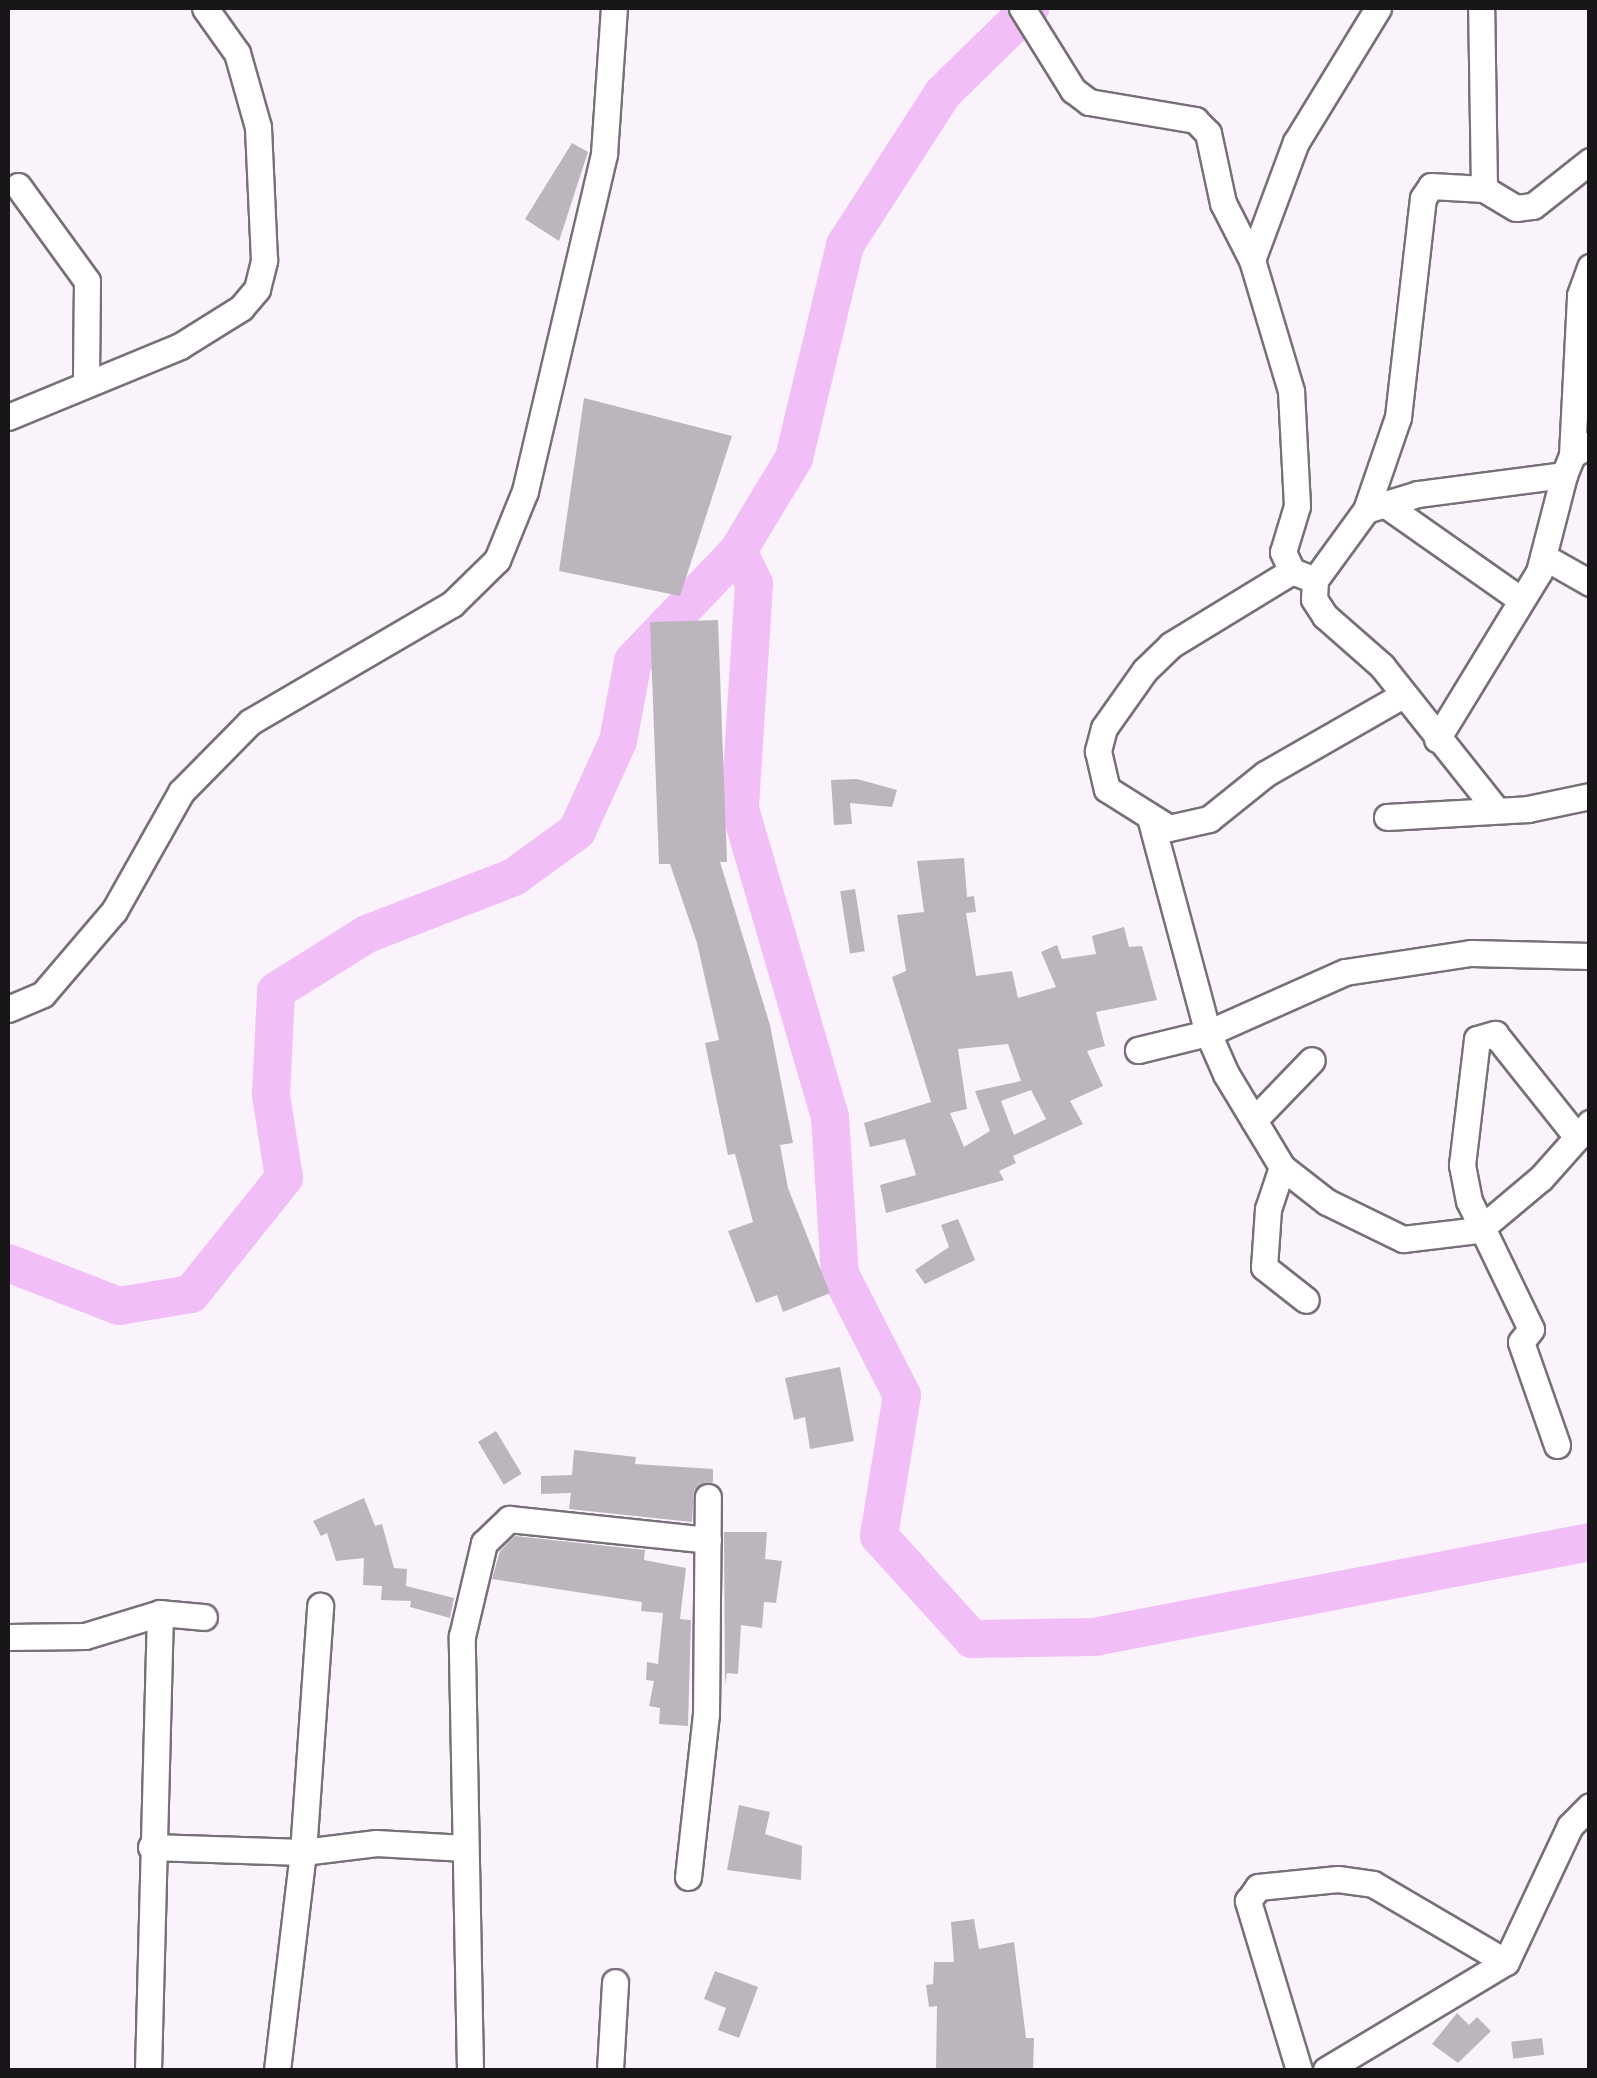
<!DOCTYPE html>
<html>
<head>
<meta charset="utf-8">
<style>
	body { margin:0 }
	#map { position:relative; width:1597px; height:2078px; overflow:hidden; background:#fbf3fc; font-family:Mulish,sans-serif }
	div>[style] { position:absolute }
	.river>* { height:38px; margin:-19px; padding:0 19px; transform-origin:19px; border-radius:19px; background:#f2bef8 }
	.building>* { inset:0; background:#bcb5bd; transform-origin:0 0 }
	.roads { filter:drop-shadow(2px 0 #777078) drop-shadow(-2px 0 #777078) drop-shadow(0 2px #777078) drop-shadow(0 -2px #777078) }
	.street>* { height:25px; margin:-12.5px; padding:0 12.5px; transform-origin:12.5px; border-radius:12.5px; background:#fff }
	span { translate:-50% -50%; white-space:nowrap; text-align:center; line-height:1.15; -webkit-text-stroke:8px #fbf3fc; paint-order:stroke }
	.frame { position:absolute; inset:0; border:10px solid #191619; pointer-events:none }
</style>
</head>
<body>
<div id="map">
	<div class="river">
		<i style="left:738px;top:551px;width:37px;rotate:64deg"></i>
		<i style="left:754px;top:584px;width:225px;rotate:93.6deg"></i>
		<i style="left:740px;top:809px;width:321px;rotate:73.7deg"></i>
		<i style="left:830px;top:1117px;width:157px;rotate:86.4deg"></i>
		<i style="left:840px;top:1274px;width:136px;rotate:62.9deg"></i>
		<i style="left:902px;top:1395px;width:143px;rotate:99.3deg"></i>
		<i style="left:879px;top:1536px;width:139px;rotate:47.9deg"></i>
		<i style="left:972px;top:1639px;width:122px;rotate:-0.9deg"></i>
		<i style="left:1094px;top:1637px;width:505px;rotate:-10.84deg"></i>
		<i style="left:8px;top:1263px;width:119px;rotate:21.2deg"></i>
		<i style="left:119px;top:1306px;width:73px;rotate:-9.5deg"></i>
		<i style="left:191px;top:1294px;width:149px;rotate:-51.3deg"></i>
		<i style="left:284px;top:1178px;width:84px;rotate:-98.9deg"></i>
		<i style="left:271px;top:1095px;width:104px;rotate:-87.2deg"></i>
		<i style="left:276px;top:991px;width:107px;rotate:-32.1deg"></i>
		<i style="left:367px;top:934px;width:158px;rotate:-21.2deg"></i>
		<i style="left:514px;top:877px;width:78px;rotate:-36.1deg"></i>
		<i style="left:577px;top:831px;width:99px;rotate:-65.5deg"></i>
		<i style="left:618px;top:741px;width:81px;rotate:-79.4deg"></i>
		<i style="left:633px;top:661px;width:152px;rotate:-46.3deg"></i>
		<i style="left:738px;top:551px;width:109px;rotate:-58.9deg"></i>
		<i style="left:794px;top:458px;width:219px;rotate:-76.5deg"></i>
		<i style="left:845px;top:245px;width:181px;rotate:-57.2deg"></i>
		<i style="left:943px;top:93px;width:122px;rotate:-44.3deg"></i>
	</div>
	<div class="building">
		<i style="clip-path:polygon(572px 143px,588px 152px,559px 241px,525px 219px)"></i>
		<i style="clip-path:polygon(584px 398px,732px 436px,680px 596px,559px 571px)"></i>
		<i style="clip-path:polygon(718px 620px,727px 862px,720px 862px,770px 1025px,793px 1143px,780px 1145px,788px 1188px,830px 1293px,783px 1312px,777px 1295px,756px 1303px,728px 1231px,753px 1222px,735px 1154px,728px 1155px,705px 1043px,719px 1040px,697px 943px,670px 864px,659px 864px,650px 622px)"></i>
		<i style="clip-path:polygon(857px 779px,897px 790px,892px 807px,850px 803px,852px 824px,834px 825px,831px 780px)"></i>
		<i style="clip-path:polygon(evenodd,964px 858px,967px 897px,974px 896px,976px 912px,966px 913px,976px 976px,1012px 971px,1018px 998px,1056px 987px,1041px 952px,1057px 945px,1062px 959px,1096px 954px,1092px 936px,1124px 927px,1129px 947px,1142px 946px,1157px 1000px,1096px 1012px,1105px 1046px,1087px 1051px,1103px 1086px,1070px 1101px,1083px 1124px,1013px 1156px,1016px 1163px,999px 1171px,1004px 1180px,886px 1213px,880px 1185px,916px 1175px,905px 1139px,870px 1147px,864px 1123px,931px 1102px,892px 977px,906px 971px,897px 915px,924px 912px,917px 861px,964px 858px,1008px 1044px,1021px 1081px,975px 1091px,990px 1131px,964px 1147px,950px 1113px,967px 1109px,958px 1049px,1008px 1044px,964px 858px,1031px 1090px,1046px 1119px,1014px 1135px,1001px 1101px,1031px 1090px)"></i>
		<i style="left:855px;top:889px;width:63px;height:15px;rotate:81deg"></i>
		<i style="clip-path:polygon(958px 1219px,975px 1260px,925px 1284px,915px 1270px,949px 1247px,941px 1225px)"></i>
		<i style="clip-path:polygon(840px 1367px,854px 1441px,810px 1449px,805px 1417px,794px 1420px,785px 1378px)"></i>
		<i style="left:496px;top:1431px;width:50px;height:21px;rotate:59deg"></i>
		<i style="clip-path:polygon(574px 1450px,636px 1457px,635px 1464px,713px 1469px,713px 1482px,694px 1490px,692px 1522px,569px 1509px,571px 1493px,541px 1494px,541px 1476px,572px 1475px)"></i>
		<i style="clip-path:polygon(364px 1498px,375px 1526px,382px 1524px,394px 1568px,407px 1569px,406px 1586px,454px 1598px,450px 1618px,410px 1607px,411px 1601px,381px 1600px,382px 1586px,363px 1585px,364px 1558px,336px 1561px,327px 1533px,321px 1536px,313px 1521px)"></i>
		<i style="clip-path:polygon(724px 1532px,767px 1532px,765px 1559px,782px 1561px,776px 1603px,764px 1602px,762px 1628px,741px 1625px,738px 1674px,727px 1673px,725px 1685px)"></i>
		<i style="clip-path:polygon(515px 1536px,645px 1550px,644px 1560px,686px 1568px,680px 1619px,691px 1620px,688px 1726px,659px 1724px,660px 1708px,649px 1706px,654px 1681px,646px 1680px,647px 1662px,658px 1664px,663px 1613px,641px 1611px,642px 1602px,492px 1579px,500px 1551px)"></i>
		<i style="clip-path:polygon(739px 1805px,770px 1812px,765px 1834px,802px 1846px,801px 1880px,727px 1870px)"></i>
		<i style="clip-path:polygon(974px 1919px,979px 1949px,1014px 1942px,1026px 2038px,1034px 2038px,1033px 2070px,936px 2070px,937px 2006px,929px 2007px,926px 1985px,933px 1984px,934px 1962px,954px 1962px,951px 1922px)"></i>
		<i style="clip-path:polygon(715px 1971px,758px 1987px,739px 2038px,718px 2030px,726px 2008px,704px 1999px)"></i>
		<i style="clip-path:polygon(1457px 2013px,1469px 2025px,1477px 2017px,1491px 2031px,1458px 2063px,1432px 2044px)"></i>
		<i style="left:1542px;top:2038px;width:17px;height:31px;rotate:83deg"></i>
	</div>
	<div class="roads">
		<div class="street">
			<i style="left:1022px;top:8px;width:97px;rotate:58.1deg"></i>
			<i style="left:1073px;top:90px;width:20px;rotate:37deg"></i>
			<i style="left:1089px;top:102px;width:108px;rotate:9.6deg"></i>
			<i style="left:1195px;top:120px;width:18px;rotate:45deg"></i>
			<i style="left:1208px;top:133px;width:72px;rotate:77.9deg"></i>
			<i style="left:1223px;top:203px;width:64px;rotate:63deg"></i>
			<i style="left:1252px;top:260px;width:137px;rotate:73.4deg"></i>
			<i style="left:1291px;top:391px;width:115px;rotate:87deg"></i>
			<i style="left:1297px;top:506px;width:48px;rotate:106.9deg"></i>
			<i style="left:1283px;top:552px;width:21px;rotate:65deg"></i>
			<i style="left:18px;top:186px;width:117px;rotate:54deg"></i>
			<i style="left:87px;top:281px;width:99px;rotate:90.6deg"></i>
			<i style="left:1484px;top:189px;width:37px;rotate:31deg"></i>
			<i style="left:1516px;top:208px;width:17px;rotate:-7deg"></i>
			<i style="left:1533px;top:206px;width:73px;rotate:-38.3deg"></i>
			<i style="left:1252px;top:260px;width:126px;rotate:-69.6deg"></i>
			<i style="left:1296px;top:142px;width:157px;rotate:-58.5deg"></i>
			<i style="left:8px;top:417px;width:186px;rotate:-22.4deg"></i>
			<i style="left:180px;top:346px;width:72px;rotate:-31.9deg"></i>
			<i style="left:241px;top:308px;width:25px;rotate:-50deg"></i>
			<i style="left:257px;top:289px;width:30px;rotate:-76deg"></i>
			<i style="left:264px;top:260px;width:133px;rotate:-92.6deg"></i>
			<i style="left:258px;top:127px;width:77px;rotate:-105.8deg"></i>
			<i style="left:237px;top:53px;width:55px;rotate:-125.4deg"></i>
			<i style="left:1572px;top:455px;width:160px;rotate:-87.1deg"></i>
			<i style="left:1580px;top:295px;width:30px;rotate:-70deg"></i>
			<i style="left:1386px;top:505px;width:165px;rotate:35.1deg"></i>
			<i style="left:1366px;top:510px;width:98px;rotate:-71deg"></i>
			<i style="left:1398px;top:417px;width:220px;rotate:-83.5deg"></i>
			<i style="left:1423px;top:198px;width:14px;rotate:-56deg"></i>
			<i style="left:1431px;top:186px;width:53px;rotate:3.2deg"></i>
			<i style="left:1484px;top:189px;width:181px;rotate:-90.9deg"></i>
			<i style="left:1546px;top:558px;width:51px;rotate:29.6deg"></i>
			<i style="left:1315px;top:580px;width:25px;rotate:-159deg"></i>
			<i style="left:1292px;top:571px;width:142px;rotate:148.6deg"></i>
			<i style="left:1171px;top:645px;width:36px;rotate:136deg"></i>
			<i style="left:1145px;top:670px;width:71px;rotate:125.3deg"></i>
			<i style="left:1104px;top:728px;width:24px;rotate:105deg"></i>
			<i style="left:1098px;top:751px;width:39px;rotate:77deg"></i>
			<i style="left:1107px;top:789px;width:73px;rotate:32.2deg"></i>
			<i style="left:1169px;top:828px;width:41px;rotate:-12.7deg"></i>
			<i style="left:1209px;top:819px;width:72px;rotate:-38.8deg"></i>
			<i style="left:1265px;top:774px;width:159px;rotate:-29.8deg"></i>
			<i style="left:1437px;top:739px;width:196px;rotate:-58.6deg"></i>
			<i style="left:1539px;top:572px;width:100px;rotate:-75.5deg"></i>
			<i style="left:1564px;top:475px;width:22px;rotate:-68deg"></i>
			<i style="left:1572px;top:455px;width:21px;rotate:-31deg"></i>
			<i style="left:1494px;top:807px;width:180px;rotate:-128.5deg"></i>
			<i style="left:1382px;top:666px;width:76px;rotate:-138.7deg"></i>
			<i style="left:1325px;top:616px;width:20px;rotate:-123deg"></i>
			<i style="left:1314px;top:599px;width:19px;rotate:-87deg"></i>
			<i style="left:1315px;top:580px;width:87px;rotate:-53.9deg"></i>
			<i style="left:1366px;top:510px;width:54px;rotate:-17.1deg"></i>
			<i style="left:1418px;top:494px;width:147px;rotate:-7.4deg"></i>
			<i style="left:1387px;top:817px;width:141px;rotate:-3.2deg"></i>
			<i style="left:1528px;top:809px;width:63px;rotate:-11.8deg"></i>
			<i style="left:1151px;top:821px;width:220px;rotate:75deg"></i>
			<i style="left:1208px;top:1033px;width:45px;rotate:66.3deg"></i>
			<i style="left:1226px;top:1074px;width:109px;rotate:58.9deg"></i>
			<i style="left:1282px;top:1167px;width:57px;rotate:37.9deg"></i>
			<i style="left:1327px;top:1202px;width:85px;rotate:26deg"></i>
			<i style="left:1403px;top:1239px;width:77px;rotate:-6.8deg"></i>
			<i style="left:1479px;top:1230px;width:81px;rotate:-40deg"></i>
			<i style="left:1541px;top:1178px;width:74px;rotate:-48.3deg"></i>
			<i style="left:8px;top:1009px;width:38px;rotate:-23deg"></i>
			<i style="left:43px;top:994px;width:109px;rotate:-49.5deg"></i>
			<i style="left:114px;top:911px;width:137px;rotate:-60.6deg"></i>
			<i style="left:181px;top:792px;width:98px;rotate:-45.4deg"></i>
			<i style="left:250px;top:722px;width:234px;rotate:-30.3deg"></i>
			<i style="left:452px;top:604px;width:63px;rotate:-44.4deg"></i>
			<i style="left:497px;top:560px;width:74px;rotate:-67.9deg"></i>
			<i style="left:525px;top:491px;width:346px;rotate:-76.8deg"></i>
			<i style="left:604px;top:154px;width:146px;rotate:-86.1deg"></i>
			<i style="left:1138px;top:1050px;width:72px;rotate:-13.7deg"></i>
			<i style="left:1208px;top:1033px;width:150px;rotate:-24deg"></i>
			<i style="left:1345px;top:972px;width:127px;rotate:-8.6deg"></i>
			<i style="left:1471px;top:953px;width:119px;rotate:1.4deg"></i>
			<i style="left:1254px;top:1120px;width:83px;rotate:-46deg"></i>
			<i style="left:1282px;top:1167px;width:44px;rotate:108.4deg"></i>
			<i style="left:1268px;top:1209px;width:58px;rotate:93.9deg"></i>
			<i style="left:1264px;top:1267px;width:53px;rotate:38.2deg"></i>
			<i style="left:1557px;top:1445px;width:109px;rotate:-109.3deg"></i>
			<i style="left:1521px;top:1342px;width:16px;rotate:-52deg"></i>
			<i style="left:1531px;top:1329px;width:142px;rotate:-115.8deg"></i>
			<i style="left:1469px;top:1201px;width:37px;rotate:-101deg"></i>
			<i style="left:1462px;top:1165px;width:127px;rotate:-83.2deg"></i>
			<i style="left:1477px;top:1039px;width:19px;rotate:-16deg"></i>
			<i style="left:1495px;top:1034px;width:132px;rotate:51.5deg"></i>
			<i style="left:8px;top:1637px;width:77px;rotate:-0.7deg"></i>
			<i style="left:85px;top:1636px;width:78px;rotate:-17deg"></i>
			<i style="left:151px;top:1847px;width:152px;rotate:1.9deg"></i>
			<i style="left:303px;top:1852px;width:74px;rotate:-7deg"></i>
			<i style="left:376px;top:1843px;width:89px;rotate:3.2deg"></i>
			<i style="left:688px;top:1877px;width:164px;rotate:-83.7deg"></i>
			<i style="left:706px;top:1714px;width:217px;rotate:-89.5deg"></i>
			<i style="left:148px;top:2070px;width:457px;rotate:-88.5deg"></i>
			<i style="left:160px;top:1613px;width:44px;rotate:5.2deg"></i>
			<i style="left:277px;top:2070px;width:220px;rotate:-83.2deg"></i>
			<i style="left:303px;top:1852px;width:247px;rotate:-86deg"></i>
			<i style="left:470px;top:2070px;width:434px;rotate:-91.1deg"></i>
			<i style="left:462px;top:1636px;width:96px;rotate:-76.7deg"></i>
			<i style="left:484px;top:1543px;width:35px;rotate:-44deg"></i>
			<i style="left:509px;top:1519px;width:200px;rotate:6deg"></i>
			<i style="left:610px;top:2070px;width:88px;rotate:-86.7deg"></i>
			<i style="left:1299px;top:2070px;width:177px;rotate:-106.8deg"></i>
			<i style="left:1248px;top:1901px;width:17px;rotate:-54deg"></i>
			<i style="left:1258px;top:1887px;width:80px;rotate:-5.7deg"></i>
			<i style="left:1338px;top:1879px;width:35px;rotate:8deg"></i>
			<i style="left:1373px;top:1884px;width:154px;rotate:30.4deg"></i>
			<i style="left:1326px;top:2070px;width:210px;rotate:-31deg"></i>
			<i style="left:1506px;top:1962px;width:150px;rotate:-64.8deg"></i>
			<i style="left:1570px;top:1826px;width:28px;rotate:-45deg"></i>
		</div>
	</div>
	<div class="frame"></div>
</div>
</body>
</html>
